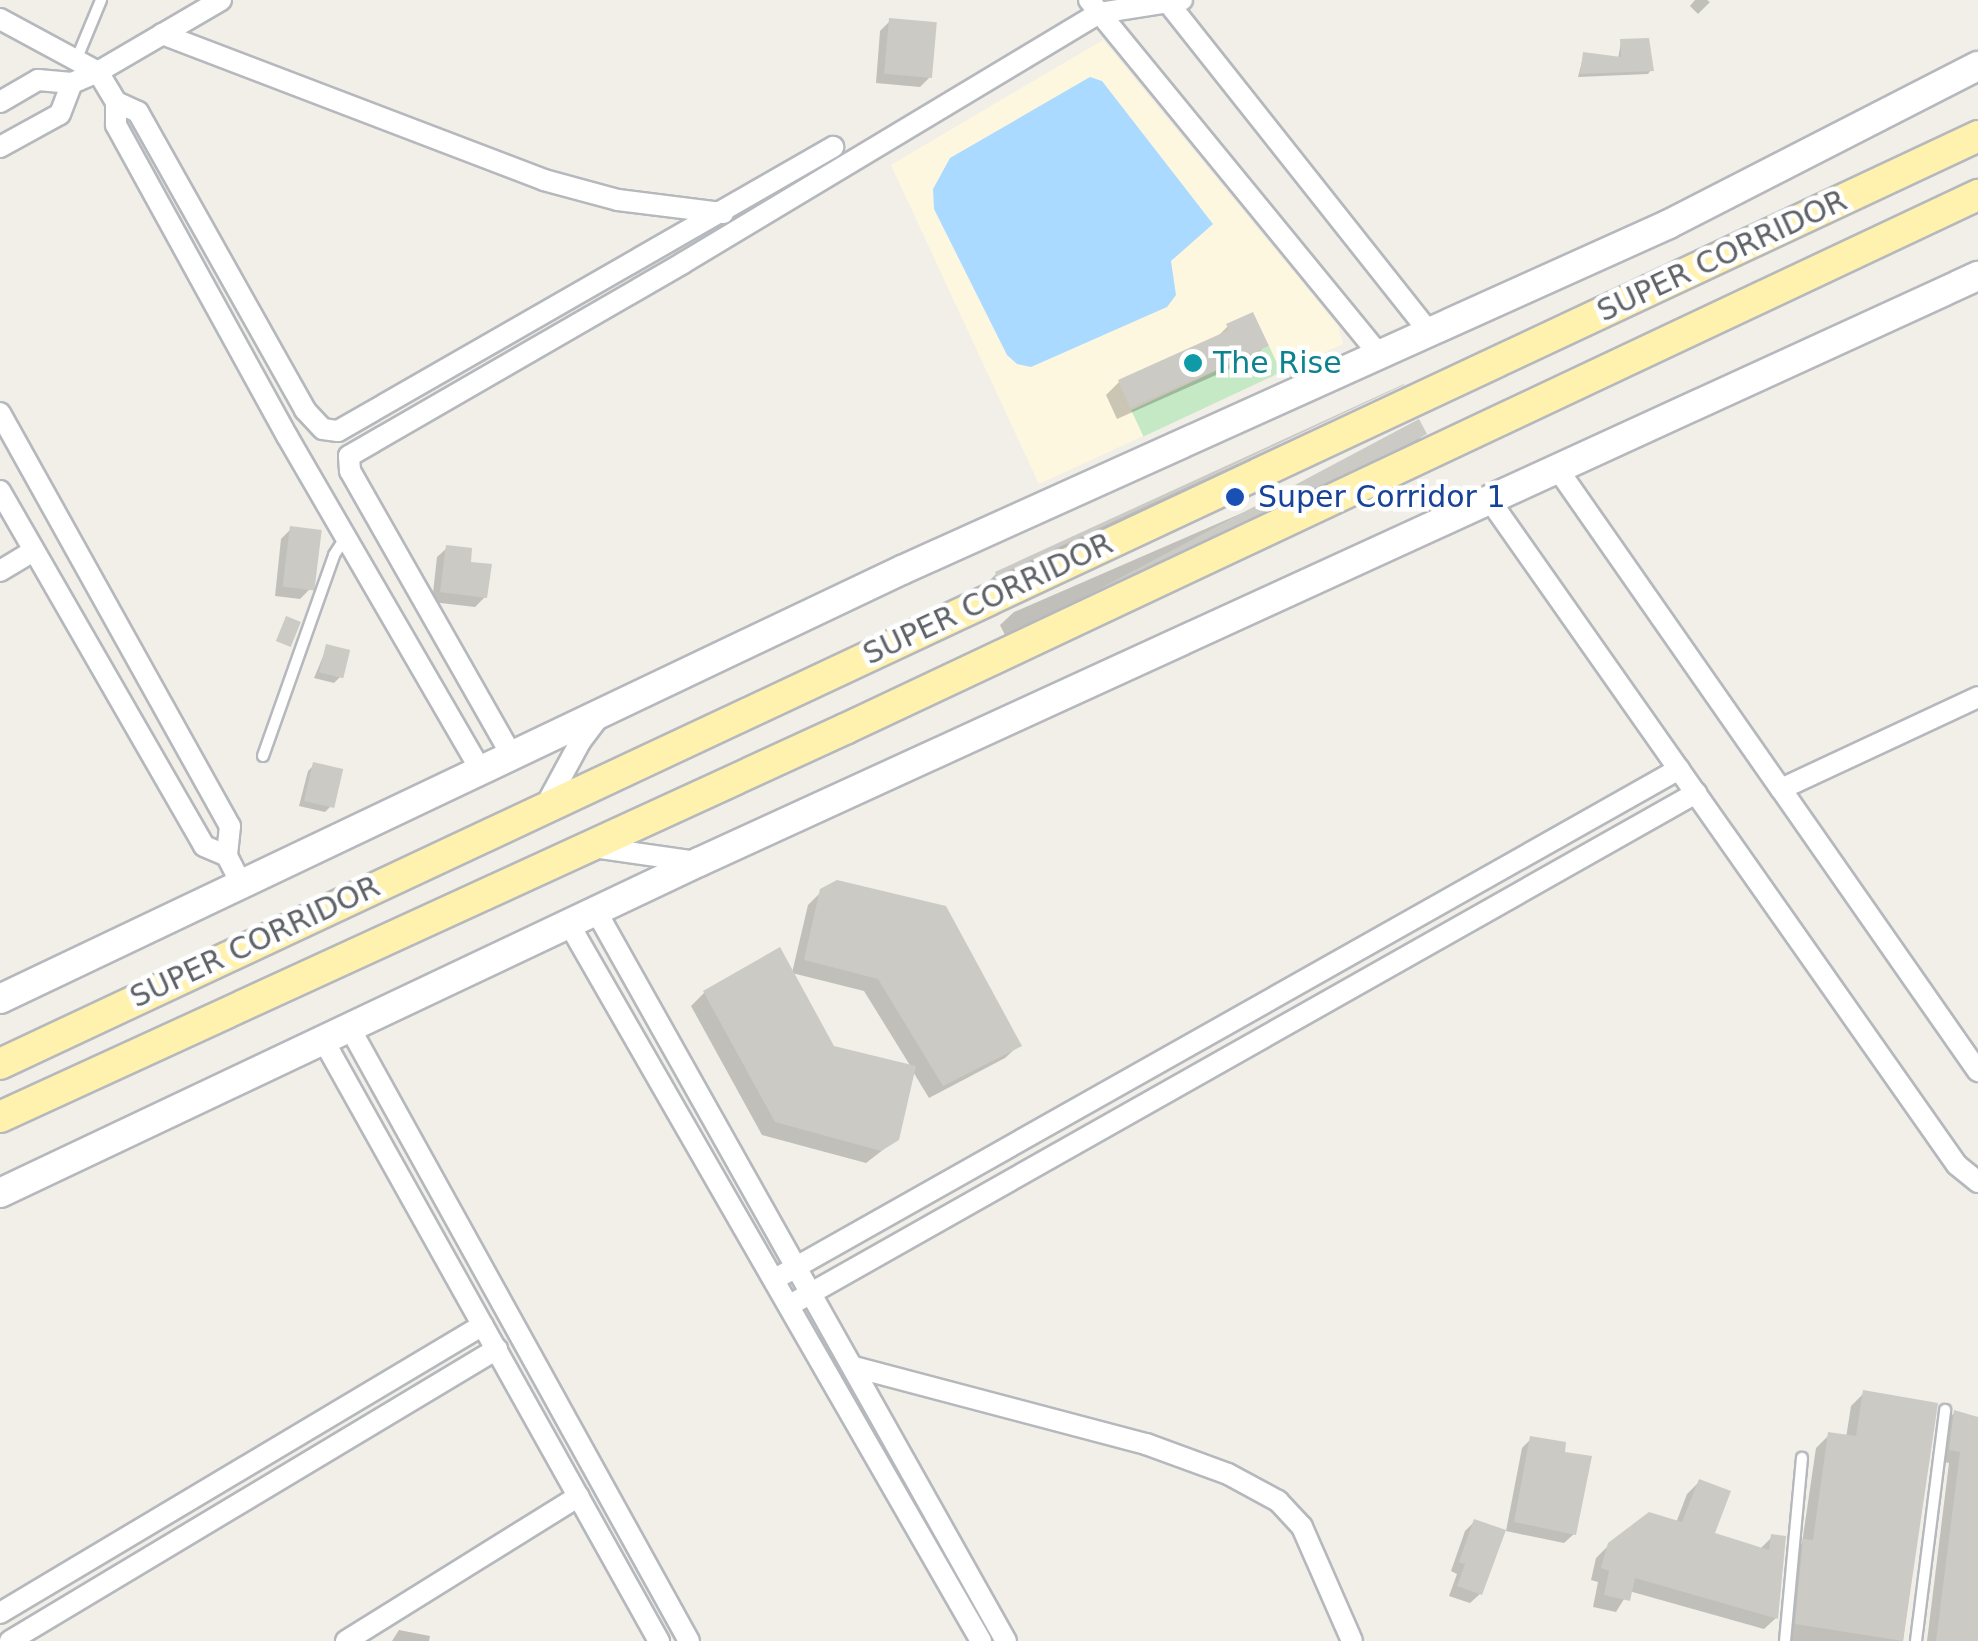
<!DOCTYPE html>
<html>
<head>
<meta charset="utf-8">
<style>
	body { margin:0 }
	#map { position:relative; width:1978px; height:1641px; overflow:hidden; background:#f1efe8; font-family:"DejaVu Sans",sans-serif }
	div>[style] { position:absolute }
	.commercial>* { inset:0; background:#fef7e0 }
	.green>* { inset:0; background:#c5e8c5; transform-origin:0 0 }
	.water>* { inset:0; background:#aadaff }
	.shadow>* { inset:0; background:#0003 }
	.building>* { inset:0; background:#cccac5; transform-origin:0 0 }
	.roads { filter:drop-shadow(2px 0 #b5b8bc) drop-shadow(-2px 0 #b5b8bc) drop-shadow(0 2px #b5b8bc) drop-shadow(0 -2px #b5b8bc) }
	.lane>* { height:10px; margin:-5px; padding:0 5px; transform-origin:5px; border-radius:5px; background:#fff }
	.street>* { height:20px; margin:-10px; padding:0 10px; transform-origin:10px; border-radius:10px; background:#fff }
	.secondary>* { height:28px; margin:-14px; padding:0 14px; transform-origin:14px; border-radius:14px; background:#fff }
	.primary>* { height:30px; margin:-15px; padding:0 15px; transform-origin:15px; border-radius:15px; background:#fff2af }
	.dots>* { width:28px; height:28px; translate:-50% -50%; box-sizing:border-box; border:5px solid #fff; border-radius:50% }
	span { translate:-50% -50%; white-space:nowrap; text-align:center; line-height:1.15; -webkit-text-stroke:9px #fff; paint-order:stroke }
	.street-label { font-size:30px; color:#5f6368 }
	.culture-label { font-size:30px; color:#0d838f }
	.left { translate:0 -50%; text-align:left }
	.transit-label { font-size:30px; color:#164399 }
</style>
</head>
<body>
<div id="map">
	<div class="commercial">
		<i style="clip-path:polygon(1103px 40px,1338px 326px,1343px 344px,1039px 484px,891px 165px)"></i>
	</div>
	<div class="green">
		<i style="left:1269px;top:346px;width:29px;height:152px;rotate:65deg"></i>
	</div>
	<div class="water">
		<i style="clip-path:polygon(1090px 77px,1102px 81px,1213px 224px,1171px 261px,1176px 295px,1167px 307px,1031px 367px,1017px 364px,1007px 355px,934px 209px,933px 189px,950px 158px)"></i>
	</div>
	<div class="shadow">
		<i style="clip-path:polygon(1695px 0,1707px 0,1710px 2px,1698px 14px,1690px 6px)"></i>
		<i style="clip-path:polygon(890px 21px,930px 77px,920px 87px,876px 83px,880px 31px)"></i>
		<i style="clip-path:polygon(1621px 42px,1651px 70px,1648px 74px,1578px 77px,1584px 54px,1618px 59px)"></i>
		<i style="clip-path:polygon(1228px 326px,1266px 345px,1252px 359px,1117px 419px,1106px 395px,1119px 382px,1214px 340px)"></i>
		<i style="clip-path:polygon(1392px 393px,1388px 397px,983px 587px,996px 574px)"></i>
		<i style="clip-path:polygon(1424px 434px,1411px 447px,1006px 637px,1000px 625px,1014px 612px)"></i>
		<i style="clip-path:polygon(291px 529px,310px 589px,300px 599px,275px 596px,281px 539px)"></i>
		<i style="clip-path:polygon(447px 548px,468px 564px,485px 597px,475px 607px,432px 602px,437px 557px)"></i>
		<i style="clip-path:polygon(327px 647px,340px 677px,334px 683px,314px 678px)"></i>
		<i style="clip-path:polygon(314px 765px,331px 806px,325px 812px,299px 806px,308px 771px)"></i>
		<i style="clip-path:polygon(822px 891px,1019px 1045px,1005px 1058px,929px 1098px,912px 1070px,897px 1139px,866px 1163px,762px 1135px,691px 1006px,704px 993px,779px 950px,833px 1048px,911px 1067px,864px 991px,792px 973px,808px 905px)"></i>
		<i style="clip-path:polygon(1864px 1393px,1935px 1405px,1903px 1641px,1792px 1641px,1784px 1636px,1791px 1554px,1802px 1543px,1816px 1448px,1829px 1435px,1846px 1438px,1851px 1406px)"></i>
		<i style="clip-path:polygon(1954px 1413px,1978px 1419px,1978px 1641px,1927px 1641px,1949px 1463px,1938px 1461px,1943px 1424px)"></i>
		<i style="clip-path:polygon(1531px 1439px,1574px 1534px,1564px 1543px,1506px 1531px,1522px 1448px)"></i>
		<i style="clip-path:polygon(1699px 1482px,1712px 1534px,1759px 1550px,1772px 1537px,1776px 1618px,1764px 1629px,1629px 1591px,1616px 1612px,1593px 1607px,1598px 1582px,1591px 1580px,1596px 1558px,1609px 1545px,1676px 1523px,1687px 1494px)"></i>
		<i style="clip-path:polygon(1475px 1521px,1480px 1594px,1470px 1603px,1449px 1596px,1457px 1574px,1451px 1571px,1465px 1531px)"></i>
		<i style="clip-path:polygon(399px 1630px,430px 1636px,429px 1641px,392px 1641px)"></i>
	</div>
	<div class="building">
		<i style="left:889px;top:18px;width:48px;height:56px;rotate:5deg"></i>
		<i style="clip-path:polygon(1649px 38px,1654px 71px,1580px 74px,1583px 52px,1621px 57px,1620px 39px)"></i>
		<i style="clip-path:polygon(1253px 312px,1269px 346px,1130px 408px,1118px 380px,1229px 330px,1226px 324px)"></i>
		<i style="clip-path:polygon(1404px 384px,1404px 385px,997px 576px,995px 572px)"></i>
		<i style="left:1419px;top:419px;width:17px;height:450px;rotate:62deg"></i>
		<i style="left:290px;top:526px;width:32px;height:61px;rotate:7deg"></i>
		<i style="clip-path:polygon(446px 545px,472px 548px,471px 562px,492px 564px,487px 598px,440px 592px)"></i>
		<i style="left:286px;top:616px;width:16px;height:27px;rotate:22deg"></i>
		<i style="left:326px;top:644px;width:25px;height:29px;rotate:14deg"></i>
		<i style="left:313px;top:762px;width:31px;height:40px;rotate:13deg"></i>
		<i style="clip-path:polygon(837px 880px,946px 906px,1022px 1046px,943px 1086px,878px 979px,804px 960px,820px 889px)"></i>
		<i style="clip-path:polygon(780px 947px,834px 1046px,916px 1066px,899px 1140px,881px 1151px,775px 1122px,703px 991px)"></i>
		<i style="clip-path:polygon(1863px 1390px,1938px 1403px,1903px 1641px,1795px 1624px,1803px 1539px,1813px 1540px,1828px 1432px,1856px 1436px)"></i>
		<i style="clip-path:polygon(1954px 1410px,1978px 1417px,1978px 1641px,1936px 1641px,1960px 1452px,1949px 1450px)"></i>
		<i style="clip-path:polygon(1530px 1436px,1566px 1442px,1565px 1452px,1592px 1456px,1576px 1535px,1514px 1522px)"></i>
		<i style="clip-path:polygon(1699px 1479px,1731px 1491px,1715px 1533px,1769px 1550px,1771px 1534px,1786px 1536px,1778px 1619px,1635px 1578px,1630px 1601px,1604px 1595px,1609px 1571px,1601px 1568px,1608px 1543px,1649px 1512px,1682px 1522px)"></i>
		<i style="clip-path:polygon(1474px 1519px,1506px 1530px,1482px 1595px,1457px 1586px,1465px 1564px,1459px 1562px)"></i>
	</div>
	<div class="roads">
		<div class="lane">
			<i style="left:77px;top:58px;width:63px;rotate:-67.5deg"></i>
			<i style="left:1307px;top:361px;width:20px;rotate:63deg"></i>
			<i style="left:263px;top:756px;width:213px;rotate:-70.5deg"></i>
			<i style="left:334px;top:555px;width:20px;rotate:-57deg"></i>
			<i style="left:1785px;top:1641px;width:184px;rotate:-84.7deg"></i>
			<i style="left:1916px;top:1641px;width:233px;rotate:-82.8deg"></i>
		</div>
		<div class="street">
			<i style="left:221px;top:0;width:143px;rotate:149.7deg"></i>
			<i style="left:98px;top:72px;width:35px;rotate:59deg"></i>
			<i style="left:116px;top:102px;width:23px;rotate:90deg"></i>
			<i style="left:116px;top:125px;width:355px;rotate:61.2deg"></i>
			<i style="left:287px;top:436px;width:386px;rotate:59.9deg"></i>
			<i style="left:1089px;top:0;width:455px;rotate:50.7deg"></i>
			<i style="left:1166px;top:0;width:420px;rotate:51.6deg"></i>
			<i style="left:0;top:19px;width:111px;rotate:28.4deg"></i>
			<i style="left:162px;top:34px;width:409px;rotate:20.9deg"></i>
			<i style="left:544px;top:180px;width:77px;rotate:15.1deg"></i>
			<i style="left:618px;top:200px;width:106px;rotate:7.1deg"></i>
			<i style="left:0;top:102px;width:44px;rotate:-30.1deg"></i>
			<i style="left:38px;top:80px;width:34px;rotate:5deg"></i>
			<i style="left:72px;top:83px;width:28px;rotate:-23deg"></i>
			<i style="left:116px;top:102px;width:24px;rotate:24deg"></i>
			<i style="left:138px;top:112px;width:342px;rotate:60.7deg"></i>
			<i style="left:305px;top:410px;width:26px;rotate:47deg"></i>
			<i style="left:323px;top:429px;width:15px;rotate:8deg"></i>
			<i style="left:338px;top:431px;width:571px;rotate:-29.84deg"></i>
			<i style="left:0;top:147px;width:68px;rotate:-28.8deg"></i>
			<i style="left:60px;top:114px;width:33px;rotate:-69deg"></i>
			<i style="left:0;top:413px;width:473px;rotate:60.9deg"></i>
			<i style="left:230px;top:826px;width:30px;rotate:96deg"></i>
			<i style="left:227px;top:856px;width:31px;rotate:63deg"></i>
			<i style="left:1559px;top:471px;width:388px;rotate:55.1deg"></i>
			<i style="left:1781px;top:789px;width:217px;rotate:-25deg"></i>
			<i style="left:0;top:491px;width:409px;rotate:60.1deg"></i>
			<i style="left:204px;top:846px;width:25px;rotate:23deg"></i>
			<i style="left:1491px;top:502px;width:810px;rotate:54.9deg"></i>
			<i style="left:1957px;top:1165px;width:27px;rotate:39deg"></i>
			<i style="left:0;top:571px;width:39px;rotate:-31deg"></i>
			<i style="left:512px;top:756px;width:328px;rotate:-119.6deg"></i>
			<i style="left:350px;top:471px;width:15px;rotate:-94deg"></i>
			<i style="left:349px;top:456px;width:386px;rotate:-30deg"></i>
			<i style="left:683px;top:263px;width:485px;rotate:-31deg"></i>
			<i style="left:1099px;top:13px;width:84px;rotate:-8.9deg"></i>
			<i style="left:1781px;top:789px;width:344px;rotate:55.1deg"></i>
			<i style="left:546px;top:805px;width:72px;rotate:-61.6deg"></i>
			<i style="left:580px;top:742px;width:31px;rotate:-53deg"></i>
			<i style="left:593px;top:847px;width:105px;rotate:8.2deg"></i>
			<i style="left:596px;top:911px;width:837px;rotate:60.68deg"></i>
			<i style="left:569px;top:924px;width:827px;rotate:60.12deg"></i>
			<i style="left:351px;top:1030px;width:698px;rotate:61.05deg"></i>
			<i style="left:325px;top:1043px;width:685px;rotate:60.82deg"></i>
			<i style="left:775px;top:1279px;width:1038px;rotate:-29.43deg"></i>
			<i style="left:790px;top:1305px;width:1041px;rotate:-29.47deg"></i>
			<i style="left:854px;top:1367px;width:302px;rotate:14.8deg"></i>
			<i style="left:1146px;top:1444px;width:87px;rotate:20.1deg"></i>
			<i style="left:1228px;top:1474px;width:57px;rotate:28.4deg"></i>
			<i style="left:1278px;top:1501px;width:35px;rotate:47deg"></i>
			<i style="left:1302px;top:1527px;width:124px;rotate:66.3deg"></i>
			<i style="left:0;top:1613px;width:562px;rotate:-30.81deg"></i>
			<i style="left:10px;top:1641px;width:568px;rotate:-30.95deg"></i>
			<i style="left:346px;top:1641px;width:274px;rotate:-31.9deg"></i>
		</div>
		<div class="secondary">
			<i style="left:0;top:999px;width:999px;rotate:-25.44deg"></i>
			<i style="left:902px;top:570px;width:841px;rotate:-24.28deg"></i>
			<i style="left:1669px;top:224px;width:347px;rotate:-27.1deg"></i>
			<i style="left:0;top:1193px;width:773px;rotate:-25.34deg"></i>
			<i style="left:699px;top:862px;width:1407px;rotate:-24.62deg"></i>
		</div>
		<div class="primary">
			<i style="left:0;top:1064px;width:2185px;rotate:-25.13deg"></i>
			<i style="left:0;top:1117px;width:930px;rotate:-24.66deg"></i>
			<i style="left:845px;top:729px;width:1253px;rotate:-25.24deg"></i>
		</div>
	</div>
	<div class="dots">
		<i style="left:1193px;top:363px;background:#0f9aa8"></i>
		<i style="left:1235px;top:497px;background:#1a4fb4"></i>
	</div>
	<div class="street-label">
		<span style="left:1722px;top:256px;rotate:-25deg">SUPER CORRIDOR</span>
		<span style="left:988px;top:599px;rotate:-25deg">SUPER CORRIDOR</span>
		<span style="left:255px;top:942px;rotate:-25deg">SUPER CORRIDOR</span>
	</div>
	<div class="culture-label">
		<span class="left" style="left:1213px;top:363px">The Rise</span>
	</div>
	<div class="transit-label">
		<span class="left" style="left:1258px;top:497px">Super Corridor 1</span>
	</div>
</div>
</body>
</html>
